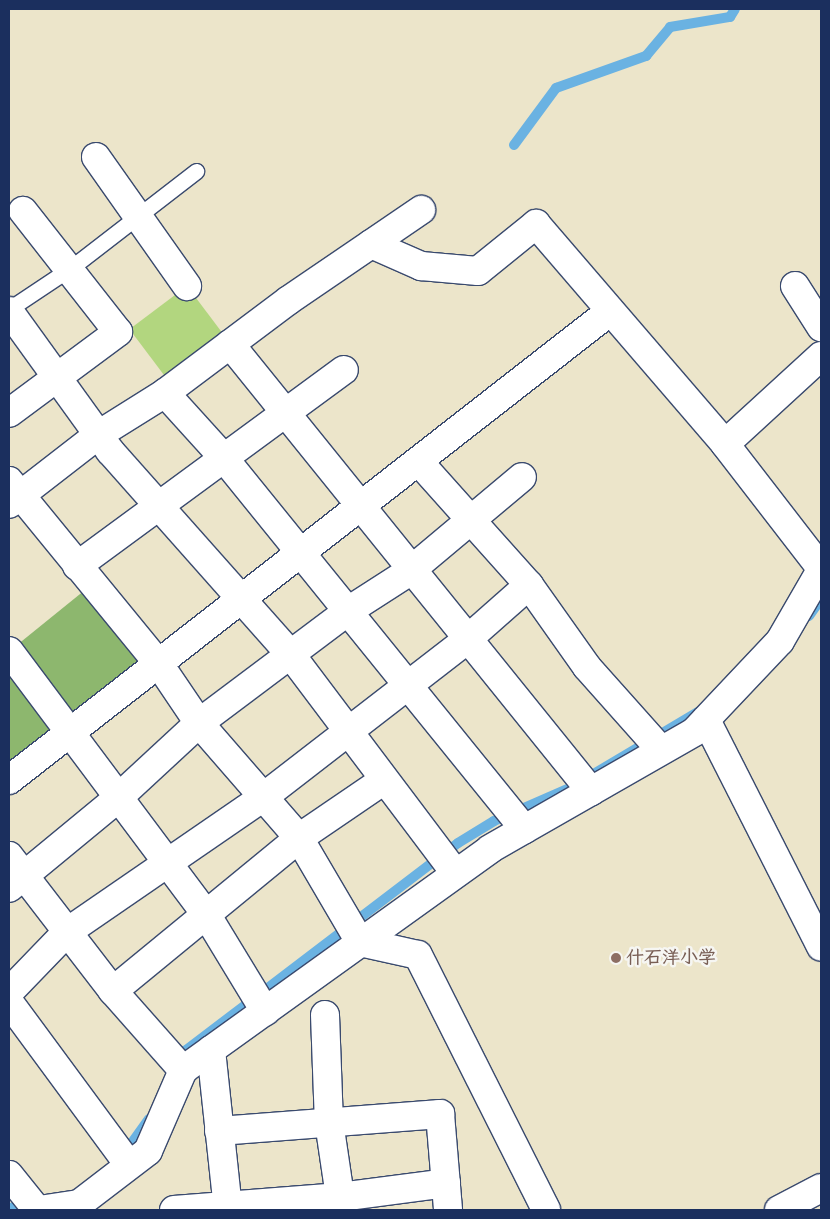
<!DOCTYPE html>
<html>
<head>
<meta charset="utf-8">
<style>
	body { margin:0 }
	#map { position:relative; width:830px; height:1219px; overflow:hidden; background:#ece5ca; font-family:Mynerve,"LXGW WenKai TC",sans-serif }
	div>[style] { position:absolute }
	.green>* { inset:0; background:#b2d67f; transform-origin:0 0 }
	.forest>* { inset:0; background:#8db76e; transform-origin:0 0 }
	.stream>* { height:10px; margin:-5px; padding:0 5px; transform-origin:5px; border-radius:5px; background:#6ab2e2 }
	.roads { filter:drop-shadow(1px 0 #3a4a6e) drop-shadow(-1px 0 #3a4a6e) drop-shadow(0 1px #3a4a6e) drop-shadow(0 -1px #3a4a6e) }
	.service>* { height:15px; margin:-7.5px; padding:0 7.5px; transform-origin:7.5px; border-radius:7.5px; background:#fff }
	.minor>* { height:28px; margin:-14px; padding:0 14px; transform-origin:14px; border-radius:14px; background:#fff }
	.dots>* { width:14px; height:14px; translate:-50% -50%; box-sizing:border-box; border:2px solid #f6f6f2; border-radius:50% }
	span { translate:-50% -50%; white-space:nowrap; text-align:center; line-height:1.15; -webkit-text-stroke:5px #f6f6f2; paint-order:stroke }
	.education-label { font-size:18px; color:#785e54; font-weight:700 }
	.left { translate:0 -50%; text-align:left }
	.frame { position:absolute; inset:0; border:10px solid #1b2f5e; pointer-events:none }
</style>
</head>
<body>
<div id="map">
	<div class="green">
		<i style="left:187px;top:286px;width:72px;height:72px;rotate:53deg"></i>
	</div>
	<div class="forest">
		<i style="left:85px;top:590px;width:90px;height:91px;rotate:51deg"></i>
		<i style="clip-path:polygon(9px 667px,54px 728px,9px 761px)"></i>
	</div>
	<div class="stream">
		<i style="left:514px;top:145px;width:71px;rotate:-53.6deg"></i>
		<i style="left:556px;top:88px;width:96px;rotate:-19.6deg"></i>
		<i style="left:646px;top:56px;width:38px;rotate:-50deg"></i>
		<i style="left:670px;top:27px;width:61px;rotate:-9.5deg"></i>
		<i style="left:730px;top:17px;width:9px;rotate:-58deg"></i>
		<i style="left:809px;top:616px;width:21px;rotate:-55deg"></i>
		<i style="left:179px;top:1062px;width:13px;rotate:-61deg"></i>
		<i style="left:185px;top:1051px;width:343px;rotate:-37.3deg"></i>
		<i style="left:458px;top:843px;width:42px;rotate:-31.4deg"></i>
		<i style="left:494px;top:821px;width:83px;rotate:-23.5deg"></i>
		<i style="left:570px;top:788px;width:155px;rotate:-30.7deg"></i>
		<i style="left:124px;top:1154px;width:43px;rotate:-54.5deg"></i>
		<i style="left:9px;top:1208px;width:21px;rotate:-8deg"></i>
	</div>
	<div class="roads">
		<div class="service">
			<i style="left:9px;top:309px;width:76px;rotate:-33.7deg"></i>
			<i style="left:72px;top:267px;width:157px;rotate:-37.7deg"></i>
		</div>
		<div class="minor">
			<i style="left:96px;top:157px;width:158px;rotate:54.8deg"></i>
			<i style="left:371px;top:244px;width:55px;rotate:23.7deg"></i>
			<i style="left:421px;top:266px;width:57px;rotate:5deg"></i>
			<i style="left:478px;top:271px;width:75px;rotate:-39deg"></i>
			<i style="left:536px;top:224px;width:290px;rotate:49.3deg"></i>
			<i style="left:795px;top:286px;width:49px;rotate:57.6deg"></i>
			<i style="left:9px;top:311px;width:173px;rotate:54.2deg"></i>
			<i style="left:110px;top:451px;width:273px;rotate:48.4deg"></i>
			<i style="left:291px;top:655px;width:273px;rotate:53deg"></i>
			<i style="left:230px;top:344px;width:575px;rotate:51.08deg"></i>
			<i style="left:821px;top:356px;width:130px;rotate:137.5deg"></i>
			<i style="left:725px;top:444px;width:157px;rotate:52.3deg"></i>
			<i style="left:165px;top:393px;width:86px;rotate:47.8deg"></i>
			<i style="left:223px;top:457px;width:479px;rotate:51deg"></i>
			<i style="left:9px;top:413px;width:136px;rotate:-36.6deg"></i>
			<i style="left:118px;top:332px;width:154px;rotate:-128.1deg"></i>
			<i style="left:419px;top:462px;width:165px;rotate:48.2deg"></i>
			<i style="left:529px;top:585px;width:100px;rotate:54.7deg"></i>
			<i style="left:587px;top:667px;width:111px;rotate:48.3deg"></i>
			<i style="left:9px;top:481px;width:237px;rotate:50.7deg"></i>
			<i style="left:159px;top:664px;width:71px;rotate:55.9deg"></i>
			<i style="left:199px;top:723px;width:152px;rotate:49deg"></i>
			<i style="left:299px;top:838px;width:121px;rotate:59.6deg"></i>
			<i style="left:360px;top:942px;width:59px;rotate:12.6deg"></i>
			<i style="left:418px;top:955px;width:285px;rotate:63.3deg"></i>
			<i style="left:9px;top:504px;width:113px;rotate:-37.8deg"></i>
			<i style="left:98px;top:435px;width:79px;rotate:-32.1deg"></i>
			<i style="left:165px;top:393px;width:155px;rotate:-36.9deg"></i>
			<i style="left:289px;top:300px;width:160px;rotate:-34.3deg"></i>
			<i style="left:77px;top:566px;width:331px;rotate:-36.3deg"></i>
			<i style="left:9px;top:651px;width:329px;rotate:53.2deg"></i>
			<i style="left:206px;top:914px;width:114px;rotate:58.7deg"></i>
			<i style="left:706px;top:720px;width:254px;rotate:63.1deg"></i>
			<i style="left:9px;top:780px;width:761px;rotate:-37.95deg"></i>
			<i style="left:9px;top:856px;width:170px;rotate:52.4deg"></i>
			<i style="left:113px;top:991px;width:106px;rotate:48.5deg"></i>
			<i style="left:9px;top:888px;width:141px;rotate:-39.5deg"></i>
			<i style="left:118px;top:798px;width:110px;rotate:-42.8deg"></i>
			<i style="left:199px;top:723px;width:186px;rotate:-36.9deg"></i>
			<i style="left:348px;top:611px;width:74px;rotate:-32.8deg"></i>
			<i style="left:410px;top:571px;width:146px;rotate:-40deg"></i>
			<i style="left:113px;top:991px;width:241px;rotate:-39.4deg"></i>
			<i style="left:299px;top:838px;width:103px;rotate:-34.3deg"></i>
			<i style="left:9px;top:992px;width:83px;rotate:-46deg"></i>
			<i style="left:67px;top:932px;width:242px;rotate:-34.5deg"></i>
			<i style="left:266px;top:795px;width:257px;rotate:-37.7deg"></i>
			<i style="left:469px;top:638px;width:80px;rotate:-41.5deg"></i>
			<i style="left:9px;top:1002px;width:202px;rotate:53.6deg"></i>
			<i style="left:325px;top:1015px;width:107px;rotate:87.9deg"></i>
			<i style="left:329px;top:1122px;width:89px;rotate:81.6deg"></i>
			<i style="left:211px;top:1050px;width:161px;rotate:83.9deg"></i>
			<i style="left:219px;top:1131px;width:222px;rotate:-4.4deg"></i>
			<i style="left:440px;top:1114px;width:96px;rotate:85.2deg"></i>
			<i style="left:9px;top:1175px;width:45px;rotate:51.3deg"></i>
			<i style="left:39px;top:1210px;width:40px;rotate:-8.5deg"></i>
			<i style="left:79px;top:1204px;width:87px;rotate:-37.5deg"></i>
			<i style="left:148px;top:1151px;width:88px;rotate:-66.6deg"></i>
			<i style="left:183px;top:1070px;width:378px;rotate:-35.7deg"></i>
			<i style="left:490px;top:849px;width:235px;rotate:-29.8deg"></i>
			<i style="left:694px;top:732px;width:125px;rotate:-46.6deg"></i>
			<i style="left:780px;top:641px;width:82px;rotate:-60deg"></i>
			<i style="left:174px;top:1210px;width:167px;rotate:-4.5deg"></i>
			<i style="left:340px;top:1197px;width:107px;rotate:-7.5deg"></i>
			<i style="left:779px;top:1210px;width:47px;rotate:-27.6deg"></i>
		</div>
	</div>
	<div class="dots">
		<i style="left:616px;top:958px;background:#8d6e63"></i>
	</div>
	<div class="education-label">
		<span class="left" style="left:626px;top:958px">什石洋小学</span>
	</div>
	<div class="frame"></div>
</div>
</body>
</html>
